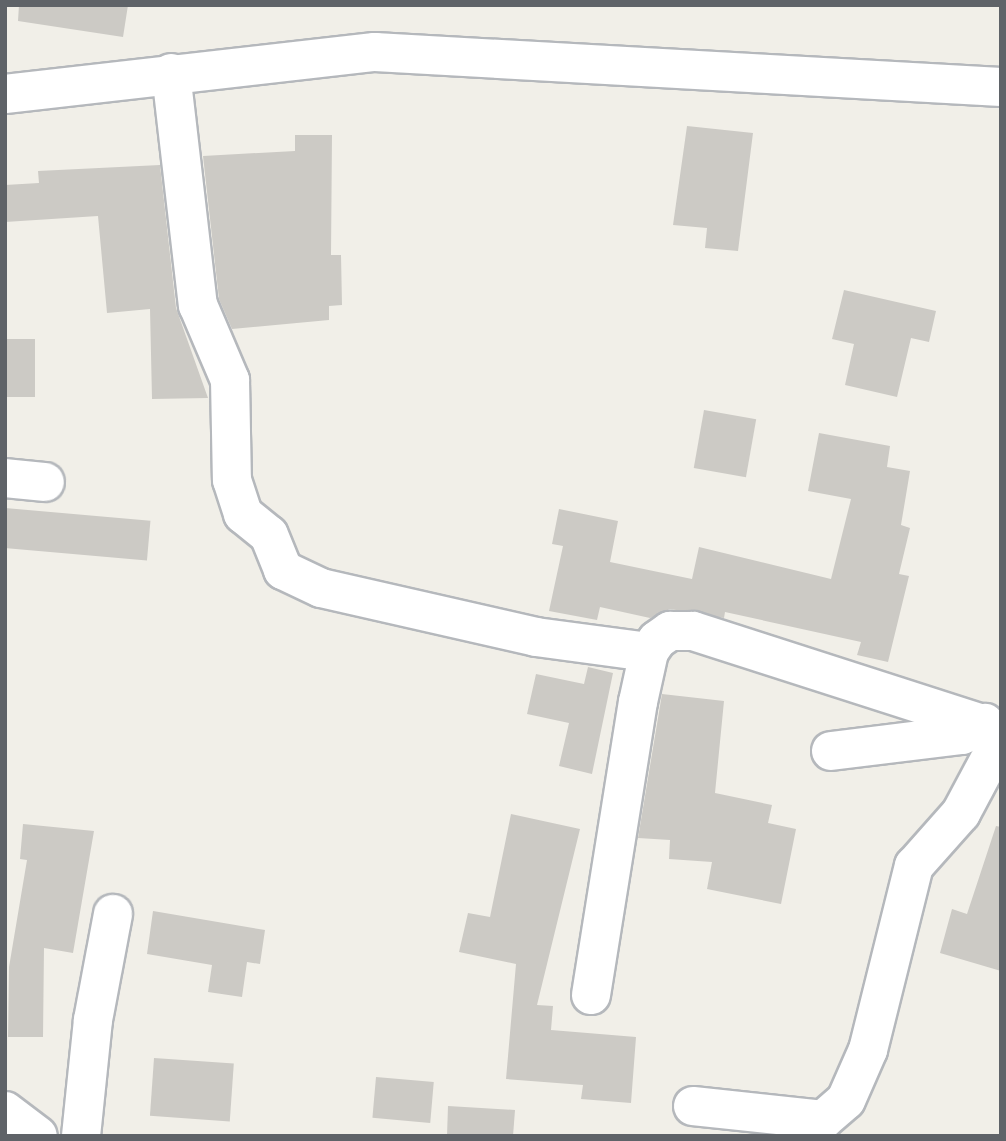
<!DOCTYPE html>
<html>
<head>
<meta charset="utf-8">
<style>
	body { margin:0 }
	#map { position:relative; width:1006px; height:1141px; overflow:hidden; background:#f1efe8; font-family:"PT Sans",sans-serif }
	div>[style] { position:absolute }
	.building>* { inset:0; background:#cccac5; transform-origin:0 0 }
	.roads { filter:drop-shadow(2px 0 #b5b8bc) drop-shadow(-2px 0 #b5b8bc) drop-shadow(0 2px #b5b8bc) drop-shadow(0 -2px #b5b8bc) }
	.minor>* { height:38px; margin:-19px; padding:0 19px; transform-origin:19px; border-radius:19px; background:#fff }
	span { translate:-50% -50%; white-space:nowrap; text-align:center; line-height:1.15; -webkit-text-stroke:5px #fff; paint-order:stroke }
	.frame { position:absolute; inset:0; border:7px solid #5f6368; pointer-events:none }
</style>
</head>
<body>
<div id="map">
	<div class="building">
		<i style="clip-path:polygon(19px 5px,128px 5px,123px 37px,18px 21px)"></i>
		<i style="clip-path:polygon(687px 126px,753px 133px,738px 251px,705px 248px,707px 228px,673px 225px)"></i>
		<i style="clip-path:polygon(295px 135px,332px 135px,331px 255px,341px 255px,342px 305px,329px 306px,329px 320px,232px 329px,219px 299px,203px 156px,295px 151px)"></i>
		<i style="clip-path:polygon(160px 165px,176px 308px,208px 398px,152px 399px,150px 309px,107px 313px,98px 216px,5px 222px,5px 185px,39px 183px,38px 171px)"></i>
		<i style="clip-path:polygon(844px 290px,936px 311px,929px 342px,911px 338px,897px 397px,845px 385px,854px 344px,832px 339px)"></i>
		<i style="left:5px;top:339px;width:30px;height:58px"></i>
		<i style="left:704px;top:410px;width:53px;height:59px;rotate:10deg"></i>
		<i style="clip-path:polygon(819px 433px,890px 446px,887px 467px,910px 471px,901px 525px,910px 528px,899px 574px,909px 576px,888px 662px,857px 655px,861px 642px,725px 612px,724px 618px,670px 609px,650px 618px,600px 607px,597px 620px,549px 611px,563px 546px,552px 544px,559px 509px,618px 521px,610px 562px,692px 579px,699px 547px,831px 579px,851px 499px,808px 491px)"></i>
		<i style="left:5px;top:508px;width:146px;height:40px;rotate:5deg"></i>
		<i style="clip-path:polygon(588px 667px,613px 673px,592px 774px,559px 766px,569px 723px,527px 714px,536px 674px,584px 684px)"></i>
		<i style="clip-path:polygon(662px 694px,724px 701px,715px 793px,772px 805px,768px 823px,796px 829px,781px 904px,707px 889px,712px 862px,669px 859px,670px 840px,638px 838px)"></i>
		<i style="clip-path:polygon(511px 814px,580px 829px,537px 1005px,553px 1006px,551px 1030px,636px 1037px,631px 1103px,581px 1099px,583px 1085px,506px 1079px,516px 964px,459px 952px,468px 913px,490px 917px)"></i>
		<i style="clip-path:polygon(23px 824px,94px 831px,73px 953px,44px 948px,43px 1037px,8px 1037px,9px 967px,27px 860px,20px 859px)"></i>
		<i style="clip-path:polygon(996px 826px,1001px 827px,1001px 971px,940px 953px,952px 909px,967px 914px)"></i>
		<i style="clip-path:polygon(153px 911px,265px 930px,260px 964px,247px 962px,242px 997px,208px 992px,212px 965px,147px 954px)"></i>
		<i style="left:154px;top:1058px;width:80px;height:58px;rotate:4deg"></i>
		<i style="left:376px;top:1077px;width:58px;height:41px;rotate:5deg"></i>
		<i style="clip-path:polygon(448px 1106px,515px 1110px,513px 1136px,447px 1136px)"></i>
	</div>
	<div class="roads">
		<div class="minor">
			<i style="left:171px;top:73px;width:234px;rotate:83.4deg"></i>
			<i style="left:198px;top:305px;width:82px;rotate:66.9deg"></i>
			<i style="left:230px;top:380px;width:100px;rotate:88.9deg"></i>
			<i style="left:232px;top:480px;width:36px;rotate:72deg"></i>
			<i style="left:243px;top:514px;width:33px;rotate:39deg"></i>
			<i style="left:269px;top:535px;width:38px;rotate:68deg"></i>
			<i style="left:283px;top:570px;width:42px;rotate:25.3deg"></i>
			<i style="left:321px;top:588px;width:221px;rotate:12.8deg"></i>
			<i style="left:536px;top:637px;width:114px;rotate:7.6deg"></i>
			<i style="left:5px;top:94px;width:372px;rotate:-6.5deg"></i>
			<i style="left:375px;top:52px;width:627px;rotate:3.2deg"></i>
			<i style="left:5px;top:478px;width:40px;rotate:5.7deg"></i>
			<i style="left:831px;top:751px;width:132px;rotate:-7deg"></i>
			<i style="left:962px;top:735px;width:26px;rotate:-28deg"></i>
			<i style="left:591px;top:995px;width:297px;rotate:-80.9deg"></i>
			<i style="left:638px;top:702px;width:51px;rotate:-77.6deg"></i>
			<i style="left:649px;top:652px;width:14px;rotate:-56deg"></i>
			<i style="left:657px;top:640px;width:16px;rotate:-35deg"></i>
			<i style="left:670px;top:631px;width:23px"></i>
			<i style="left:693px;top:631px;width:300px;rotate:17.8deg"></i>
			<i style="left:693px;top:1106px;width:131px;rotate:6.1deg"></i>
			<i style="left:823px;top:1120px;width:30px;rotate:-41deg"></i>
			<i style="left:846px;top:1100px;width:55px;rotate:-66.3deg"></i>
			<i style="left:868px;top:1050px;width:190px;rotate:-76deg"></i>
			<i style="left:914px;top:866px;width:71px;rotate:-48.4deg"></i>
			<i style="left:961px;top:813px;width:85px;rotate:-61.9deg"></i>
			<i style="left:5px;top:1111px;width:41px;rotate:37.1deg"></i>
			<i style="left:81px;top:1136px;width:117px;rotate:-84.1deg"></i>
			<i style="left:93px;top:1020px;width:108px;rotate:-79.3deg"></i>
		</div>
	</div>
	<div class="frame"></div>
</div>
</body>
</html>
